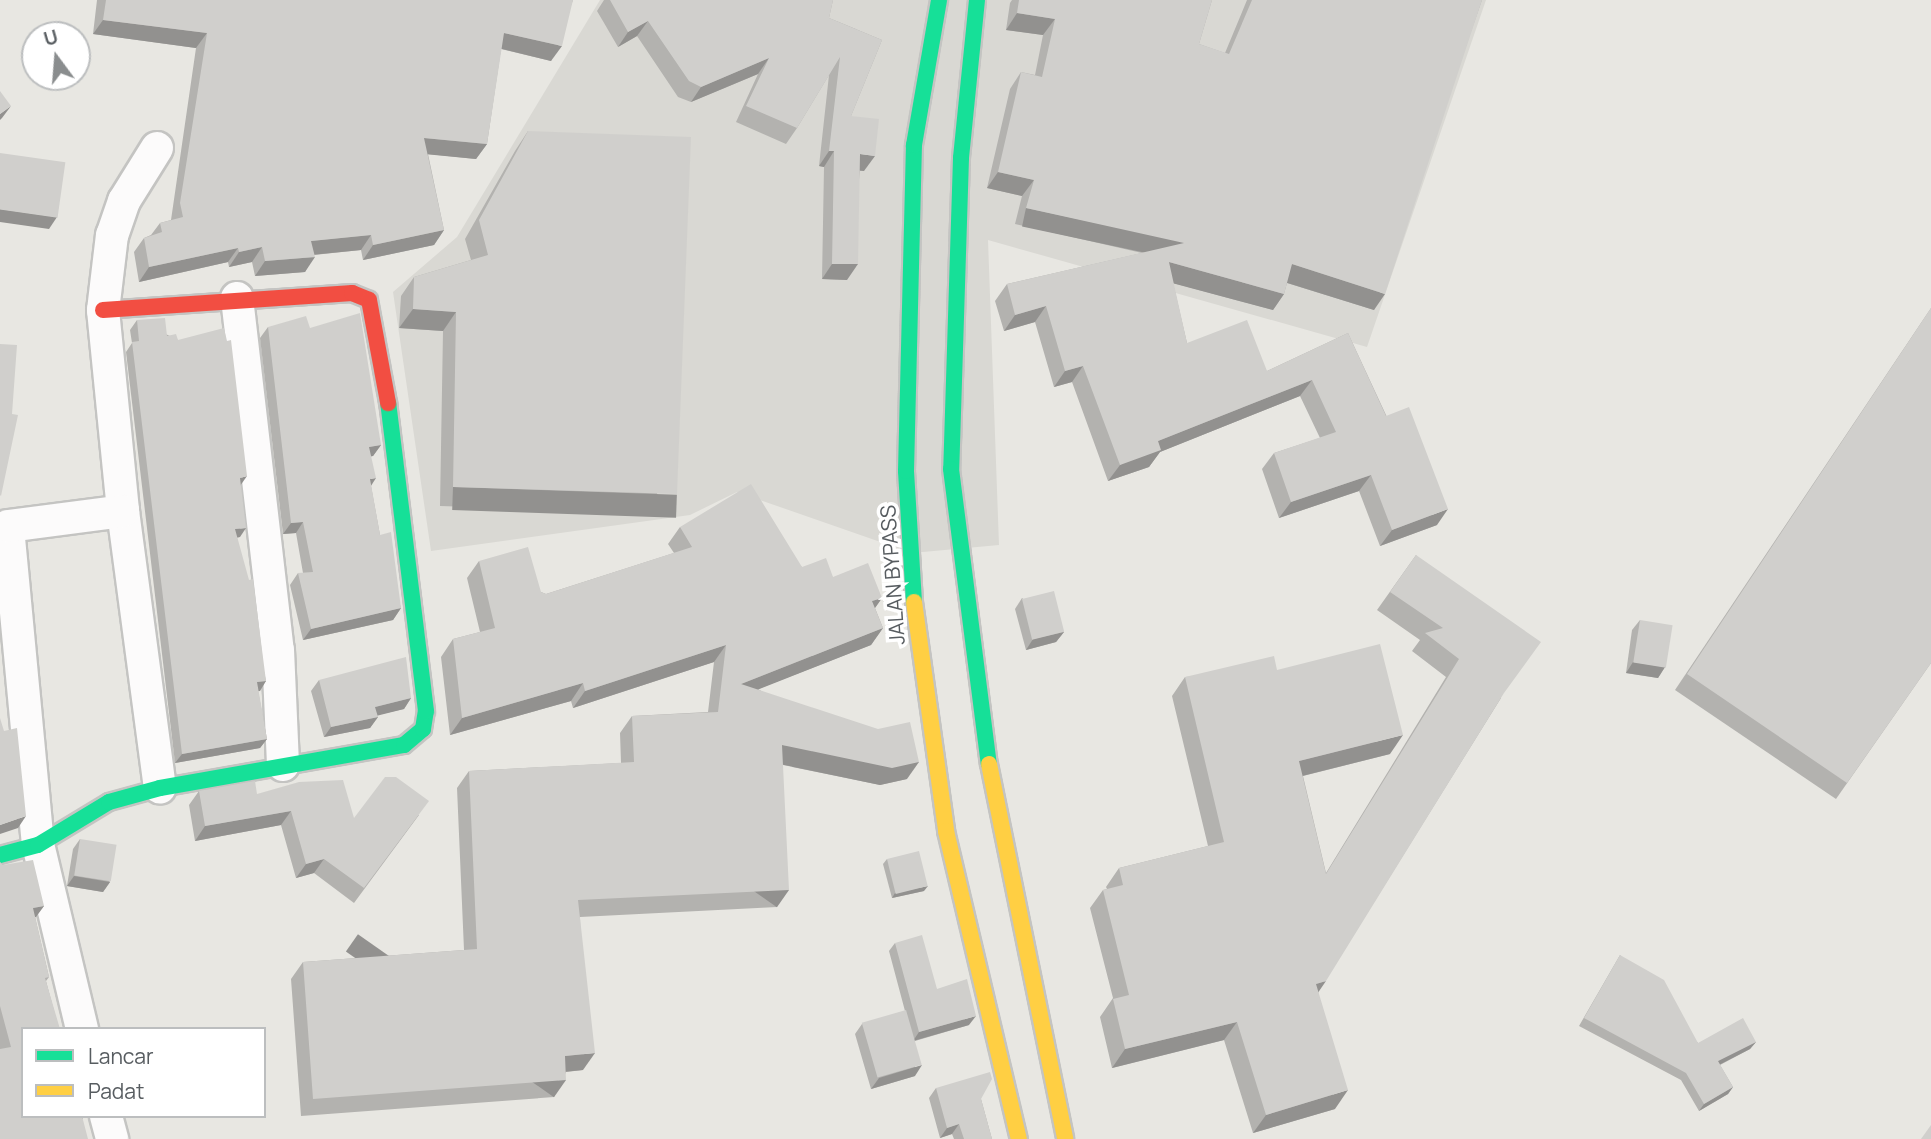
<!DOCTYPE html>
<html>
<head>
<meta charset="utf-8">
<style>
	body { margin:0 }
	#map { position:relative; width:1931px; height:1139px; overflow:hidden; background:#e8e7e2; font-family:Manrope,sans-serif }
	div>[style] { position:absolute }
	.industrial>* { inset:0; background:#d9d8d3 }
	.roads { filter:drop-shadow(2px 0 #c4c4c2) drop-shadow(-2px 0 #c4c4c2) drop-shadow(0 2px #c4c4c2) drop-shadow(0 -2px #c4c4c2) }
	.street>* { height:32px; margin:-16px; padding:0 16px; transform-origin:16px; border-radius:16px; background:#fcfbfb }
	.fast>* { height:16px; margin:-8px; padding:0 8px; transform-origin:8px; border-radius:8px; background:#16e098 }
	.slow>* { height:16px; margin:-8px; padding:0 8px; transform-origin:8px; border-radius:8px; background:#ffcf43 }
	.jam>* { height:16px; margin:-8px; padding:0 8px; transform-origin:8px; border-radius:8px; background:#f24e42 }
	.wall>* { inset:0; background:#b3b2af }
	.shaded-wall>* { inset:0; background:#92918f; transform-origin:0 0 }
	.building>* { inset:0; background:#d0cfcc; transform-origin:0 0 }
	span { translate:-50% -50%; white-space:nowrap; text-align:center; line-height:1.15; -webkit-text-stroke:7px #fff; paint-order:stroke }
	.street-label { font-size:21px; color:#575c60 }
	.legend { position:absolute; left:21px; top:1027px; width:245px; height:91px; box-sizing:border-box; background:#fff; border:2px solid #bcbebf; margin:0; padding:9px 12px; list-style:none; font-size:21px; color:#575c60 }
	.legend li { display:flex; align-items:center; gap:14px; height:35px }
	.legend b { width:35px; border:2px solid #bcbebf }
	.north { position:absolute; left:21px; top:21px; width:70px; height:70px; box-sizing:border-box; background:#fff; border:2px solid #bcbebf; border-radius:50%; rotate:344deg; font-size:19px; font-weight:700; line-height:28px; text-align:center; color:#575c60 }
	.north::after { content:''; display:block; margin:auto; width:24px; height:32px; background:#8a8d8e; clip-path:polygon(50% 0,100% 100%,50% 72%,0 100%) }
</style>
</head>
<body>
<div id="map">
	<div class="industrial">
		<i style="clip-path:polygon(600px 0,1486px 0,1367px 347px,988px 240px,999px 545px,912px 553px,737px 492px,690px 515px,431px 551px,393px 292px,457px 237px)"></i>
	</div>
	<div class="roads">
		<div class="street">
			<i style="left:157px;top:148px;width:62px;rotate:121.9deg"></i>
			<i style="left:124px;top:201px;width:36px;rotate:109deg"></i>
			<i style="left:112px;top:235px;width:76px;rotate:96.8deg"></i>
			<i style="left:103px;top:310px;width:202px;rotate:84.3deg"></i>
			<i style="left:123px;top:511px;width:279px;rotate:82.4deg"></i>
			<i style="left:237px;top:298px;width:354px;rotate:83.4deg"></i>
			<i style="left:278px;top:650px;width:115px;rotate:87.5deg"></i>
			<i style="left:82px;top:1029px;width:189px;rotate:-103.4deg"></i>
			<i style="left:38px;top:845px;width:320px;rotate:-95.4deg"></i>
			<i style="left:8px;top:526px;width:116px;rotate:-7.4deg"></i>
			<i style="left:106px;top:1116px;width:24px;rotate:75deg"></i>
		</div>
		<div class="fast">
			<i style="left:977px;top:0;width:159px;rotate:95.8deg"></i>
			<i style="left:961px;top:158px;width:311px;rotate:91.8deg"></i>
			<i style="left:951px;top:469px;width:297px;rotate:82.7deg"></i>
			<i style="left:914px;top:602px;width:131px;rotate:-93.5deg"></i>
			<i style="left:906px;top:471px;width:326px;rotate:-88.6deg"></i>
			<i style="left:914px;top:145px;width:147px;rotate:-80.2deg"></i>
			<i style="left:0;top:855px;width:39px;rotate:-15deg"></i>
			<i style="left:38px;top:845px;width:83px;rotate:-31.2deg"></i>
			<i style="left:109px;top:802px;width:53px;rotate:-15.4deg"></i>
			<i style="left:160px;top:788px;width:248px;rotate:-10deg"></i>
			<i style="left:404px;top:745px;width:25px;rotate:-40deg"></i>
			<i style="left:423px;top:729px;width:18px;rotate:-81deg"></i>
			<i style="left:426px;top:711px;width:310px;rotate:-97deg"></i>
		</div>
		<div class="slow">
			<i style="left:914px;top:602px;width:231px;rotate:82deg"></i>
			<i style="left:946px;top:831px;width:317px;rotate:76.7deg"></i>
			<i style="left:989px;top:764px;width:383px;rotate:78.5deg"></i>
		</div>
		<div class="jam">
			<i style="left:103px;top:310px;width:250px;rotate:-3.9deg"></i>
			<i style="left:352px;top:293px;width:18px;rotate:22deg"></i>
			<i style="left:369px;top:300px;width:105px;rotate:79.5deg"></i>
		</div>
	</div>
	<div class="wall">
		<i style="clip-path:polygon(97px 0,573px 0,551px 61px,501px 49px,487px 144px,476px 159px,428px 154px,444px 230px,434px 245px,363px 260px,361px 250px,314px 255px,305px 272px,255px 276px,252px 262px,229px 267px,228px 262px,139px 282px,134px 252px,144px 238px,151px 235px,160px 223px,171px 220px,196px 48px,93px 34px)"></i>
		<i style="clip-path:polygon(604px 0,833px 0,829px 18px,882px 40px,851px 116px,864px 171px,860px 171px,847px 280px,822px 279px,824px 167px,819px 166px,829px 75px,797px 128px,786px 144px,736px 122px,758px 74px,691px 102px,678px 97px,637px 36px,618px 47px,597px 11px)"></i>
		<i style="clip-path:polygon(1012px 0,1212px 0,1199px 44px,1225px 53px,1247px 0,1482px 0,1374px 310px,1287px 283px,1284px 294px,1273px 310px,1173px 283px,1187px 343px,1267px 371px,1348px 333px,1437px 525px,1380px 546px,1359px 491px,1279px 518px,1262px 469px,1274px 453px,1320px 438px,1300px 396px,1160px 452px,1149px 467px,1108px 481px,1072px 382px,1054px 387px,1035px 322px,1004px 331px,995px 301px,1007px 284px,1142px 253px,1015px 224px,1022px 196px,987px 188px,1010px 89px,1021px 72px,1035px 75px,1043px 35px,1006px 30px,1010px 3px)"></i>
		<i style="clip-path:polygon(528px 131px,664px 513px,440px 506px,443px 331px,399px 328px,401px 296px,414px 277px,471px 260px,465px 239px,515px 151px)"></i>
		<i style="clip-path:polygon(1931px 308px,1931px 663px,1836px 799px,1675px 690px)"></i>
		<i style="clip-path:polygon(137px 320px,178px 340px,241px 485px,240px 537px,237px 538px,266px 681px,258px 691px,267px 739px,260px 748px,175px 763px,126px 352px,132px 343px,130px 330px)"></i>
		<i style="clip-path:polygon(268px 327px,310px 328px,381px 445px,373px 456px,371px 456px,371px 486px,380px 535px,401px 608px,393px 620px,303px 640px,290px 585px,298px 573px,303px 573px,296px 533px,283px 534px,260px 338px)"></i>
		<i style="clip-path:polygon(680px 527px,833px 577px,882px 598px,875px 608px,883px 628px,871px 645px,758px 689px,907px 779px,880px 785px,783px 765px,777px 907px,580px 917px,583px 1070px,566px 1072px,554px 1097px,301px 1116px,291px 979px,303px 962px,464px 950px,457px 788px,469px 771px,621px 763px,620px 733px,632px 716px,708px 712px,714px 662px,573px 708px,571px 701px,450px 735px,441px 657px,453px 639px,480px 632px,467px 578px,479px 561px,541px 592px,546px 594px,674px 553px,668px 544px)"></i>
		<i style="clip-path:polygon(1416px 555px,1501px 698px,1318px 992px,1335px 1109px,1253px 1133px,1224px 1040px,1112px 1068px,1100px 1017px,1113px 998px,1090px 908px,1103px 890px,1107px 889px,1106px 887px,1119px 868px,1208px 846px,1172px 696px,1185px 677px,1277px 670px,1390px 754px,1303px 776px,1326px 873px,1446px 677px,1412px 651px,1420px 640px,1377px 610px)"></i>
		<i style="clip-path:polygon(1022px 598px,1064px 632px,1056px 642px,1026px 650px,1015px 609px)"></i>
		<i style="clip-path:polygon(1640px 620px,1665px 667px,1658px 678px,1626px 673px,1632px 630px)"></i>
		<i style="clip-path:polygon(319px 680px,411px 698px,404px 709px,377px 715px,378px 717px,370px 728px,324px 737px,311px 691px)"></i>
		<i style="clip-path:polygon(199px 791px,257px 794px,354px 818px,419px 815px,354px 903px,314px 873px,296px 878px,281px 825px,195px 841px,189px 805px)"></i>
		<i style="clip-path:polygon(80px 839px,110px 882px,103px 892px,67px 886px,73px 849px)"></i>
		<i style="clip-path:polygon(887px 859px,924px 891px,892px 898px,883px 864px)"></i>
		<i style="clip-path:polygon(0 862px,44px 906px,35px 917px,49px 977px,46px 981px,83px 1119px,0 1139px)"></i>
		<i style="clip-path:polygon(895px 943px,969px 1025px,915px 1041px,915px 1076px,871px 1089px,855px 1034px,862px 1024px,905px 1011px,889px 951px)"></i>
		<i style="clip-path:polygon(1620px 955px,1698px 1043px,1756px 1042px,1750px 1049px,1720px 1065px,1733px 1087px,1728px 1094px,1699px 1111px,1681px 1080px,1579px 1026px)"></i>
		<i style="clip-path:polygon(936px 1088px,981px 1099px,992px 1139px,954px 1139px,952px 1134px,940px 1138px,929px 1098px)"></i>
	</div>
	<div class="shaded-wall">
		<i style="clip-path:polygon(1017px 13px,1055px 19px,1043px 35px,1006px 30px)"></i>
		<i style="clip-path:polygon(103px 20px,207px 33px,196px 48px,93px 34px)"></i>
		<i style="clip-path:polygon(648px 21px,637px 36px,618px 47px,628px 32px)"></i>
		<i style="clip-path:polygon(504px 33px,562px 46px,551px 61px,494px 47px)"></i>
		<i style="clip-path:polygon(769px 58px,758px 74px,691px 102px,701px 87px)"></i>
		<i style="clip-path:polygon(11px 106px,2px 118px,0 120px,0 114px)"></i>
		<i style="clip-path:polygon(424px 138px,487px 144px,476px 159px,414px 153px)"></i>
		<i style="clip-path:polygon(829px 151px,834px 151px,824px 167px,819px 166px)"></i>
		<i style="clip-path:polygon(860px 154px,875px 156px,864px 171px,849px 169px)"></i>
		<i style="clip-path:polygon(998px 172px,1034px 180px,1022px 196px,987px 188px)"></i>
		<i style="left:1026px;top:208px;width:162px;height:19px;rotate:12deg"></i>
		<i style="clip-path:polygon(0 209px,57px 217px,49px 229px,0 222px)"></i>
		<i style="clip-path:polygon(444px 230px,434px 245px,363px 260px,373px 245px)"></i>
		<i style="clip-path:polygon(371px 235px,361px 250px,301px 256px,311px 241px)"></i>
		<i style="clip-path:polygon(262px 247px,252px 262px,229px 267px,239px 252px)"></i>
		<i style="clip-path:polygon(238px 248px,228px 262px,139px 282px,149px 267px)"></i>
		<i style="clip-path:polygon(315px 257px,305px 272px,255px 276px,265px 261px)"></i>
		<i style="clip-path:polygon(1169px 262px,1284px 294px,1273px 310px,1157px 279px)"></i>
		<i style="clip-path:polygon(832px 264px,858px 264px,847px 280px,822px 279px)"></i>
		<i style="clip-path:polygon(1292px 264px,1385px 294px,1374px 310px,1281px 281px)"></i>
		<i style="clip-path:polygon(1046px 306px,1035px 322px,1004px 331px,1015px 315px)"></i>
		<i style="clip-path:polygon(413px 309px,456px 312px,443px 331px,399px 328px)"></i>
		<i style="clip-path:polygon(1083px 366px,1072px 382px,1054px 387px,1065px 371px)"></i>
		<i style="clip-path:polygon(1312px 380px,1300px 396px,1160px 452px,1149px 467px,1108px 481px,1120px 465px,1158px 441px)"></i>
		<i style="clip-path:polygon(381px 445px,373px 456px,361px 459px,369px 447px)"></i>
		<i style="clip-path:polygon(1371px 475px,1359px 491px,1279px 518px,1291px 502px)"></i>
		<i style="clip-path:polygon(247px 476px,240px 486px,240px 478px)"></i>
		<i style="clip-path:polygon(376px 478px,369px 489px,370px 479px)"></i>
		<i style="left:453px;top:487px;width:224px;height:23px;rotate:2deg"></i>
		<i style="clip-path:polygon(1448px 509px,1437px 525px,1380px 546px,1392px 530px)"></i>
		<i style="clip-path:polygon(303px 522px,296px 533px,283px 534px,291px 523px)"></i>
		<i style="clip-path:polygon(246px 528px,240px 537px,228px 538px,235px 529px)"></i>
		<i style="clip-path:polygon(882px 598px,870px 615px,872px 601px)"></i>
		<i style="clip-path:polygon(401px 608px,393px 620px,303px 640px,311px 629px)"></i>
		<i style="clip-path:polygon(883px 628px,871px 645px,729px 701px,741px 684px)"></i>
		<i style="clip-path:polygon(1064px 632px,1056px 642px,1026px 650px,1033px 639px)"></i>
		<i style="clip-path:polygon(726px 645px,714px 662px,573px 708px,585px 691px)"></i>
		<i style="clip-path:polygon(1633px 662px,1665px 667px,1658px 678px,1626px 673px)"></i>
		<i style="clip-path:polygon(266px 681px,260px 691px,250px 692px,257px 682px)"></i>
		<i style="clip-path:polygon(583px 683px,571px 701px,450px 735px,462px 718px)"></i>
		<i style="clip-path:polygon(411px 698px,404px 709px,368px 718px,375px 707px)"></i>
		<i style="clip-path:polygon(378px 717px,370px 728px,324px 737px,331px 727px)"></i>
		<i style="clip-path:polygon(1403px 735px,1390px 754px,1286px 780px,1299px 761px)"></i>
		<i style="clip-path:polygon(267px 739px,260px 748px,175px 763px,182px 754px)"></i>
		<i style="clip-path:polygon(782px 745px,919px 762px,907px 779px,880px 785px,770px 762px)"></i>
		<i style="clip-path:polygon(291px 811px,281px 825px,195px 841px,205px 826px)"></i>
		<i style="clip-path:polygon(26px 816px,18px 828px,0 834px,0 825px)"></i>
		<i style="clip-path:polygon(324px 859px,314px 873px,296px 878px,306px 864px)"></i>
		<i style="clip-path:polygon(74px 876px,110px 882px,103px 892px,67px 886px)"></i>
		<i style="clip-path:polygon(928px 886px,924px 891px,892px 898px,895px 893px)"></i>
		<i style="left:789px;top:890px;width:21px;height:211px;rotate:125deg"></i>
		<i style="clip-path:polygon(44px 906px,36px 917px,26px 920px,33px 908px)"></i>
		<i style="clip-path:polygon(1326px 981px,1313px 1000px,1316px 984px)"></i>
		<i style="clip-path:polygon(976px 1016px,969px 1025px,913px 1041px,919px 1032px)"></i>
		<i style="clip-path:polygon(1237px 1022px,1224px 1040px,1112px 1068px,1125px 1049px)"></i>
		<i style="clip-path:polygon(1756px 1042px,1750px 1049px,1713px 1068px,1718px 1061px)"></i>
		<i style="clip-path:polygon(595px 1053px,583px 1070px,553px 1073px,565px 1056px)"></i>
		<i style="clip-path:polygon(922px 1065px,915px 1076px,871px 1089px,879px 1078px)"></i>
		<i style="left:566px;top:1080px;width:21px;height:254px;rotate:125deg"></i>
		<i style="clip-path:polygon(1733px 1087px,1728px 1094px,1699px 1111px,1704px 1104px)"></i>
		<i style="clip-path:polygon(1348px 1090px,1335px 1109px,1253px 1133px,1266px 1115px)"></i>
		<i style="clip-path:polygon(959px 1124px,952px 1134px,940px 1138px,947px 1128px)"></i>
	</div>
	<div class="building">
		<i style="clip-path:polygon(106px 0,573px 0,562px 46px,504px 33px,487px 144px,424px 138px,444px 230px,373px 245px,371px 235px,311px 241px,315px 257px,265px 261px,262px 247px,239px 252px,238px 248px,149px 267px,144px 238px,162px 232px,160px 223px,183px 217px,180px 203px,207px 33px,103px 20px)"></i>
		<i style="clip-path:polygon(610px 0,833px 0,829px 18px,882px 40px,851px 116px,879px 119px,875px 156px,860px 154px,858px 264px,832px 264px,834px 151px,829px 151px,840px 57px,797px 128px,746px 106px,769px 58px,701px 87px,689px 81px,648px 21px,628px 32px)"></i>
		<i style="clip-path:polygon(1019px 0,1212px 0,1199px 44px,1229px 54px,1252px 0,1482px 0,1385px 294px,1292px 264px,1284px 294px,1169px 262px,1187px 343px,1247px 320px,1267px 371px,1348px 333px,1386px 416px,1409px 407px,1448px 509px,1392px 530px,1371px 475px,1291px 502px,1274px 453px,1336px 432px,1312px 380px,1158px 441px,1161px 450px,1120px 465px,1083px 366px,1065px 371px,1046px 306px,1015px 315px,1007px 284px,1184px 243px,1026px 208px,1034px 180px,998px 172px,1021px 72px,1042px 77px,1055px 19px,1017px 13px)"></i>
		<i style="clip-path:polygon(0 91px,11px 106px,0 114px)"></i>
		<i style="clip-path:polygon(528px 131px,691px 137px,677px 494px,453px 487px,456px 312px,413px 309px,414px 277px,488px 255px,479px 220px)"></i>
		<i style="left:0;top:153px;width:66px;height:56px;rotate:8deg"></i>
		<i style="clip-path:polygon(1931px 308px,1931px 663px,1847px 783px,1687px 674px)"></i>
		<i style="clip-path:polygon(360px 313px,381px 445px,369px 447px,376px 478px,370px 479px,380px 535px,391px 532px,401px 608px,311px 629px,298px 573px,313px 572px,303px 522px,291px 523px,268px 327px,306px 316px,310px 328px)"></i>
		<i style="clip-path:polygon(165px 318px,167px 336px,176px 334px,178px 340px,224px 328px,227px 341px,231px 340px,247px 476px,240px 478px,246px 528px,235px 529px,249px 580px,253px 579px,266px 681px,257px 682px,267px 739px,182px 754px,132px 342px,139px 341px,137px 320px)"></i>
		<i style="clip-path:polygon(0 344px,17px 345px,12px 414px,18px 415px,1px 496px,0 495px)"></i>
		<i style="clip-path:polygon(751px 484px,802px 567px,826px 558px,833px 577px,868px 563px,882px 598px,872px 601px,883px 628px,741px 684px,878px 729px,910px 722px,919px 762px,892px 768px,782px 745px,789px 890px,578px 900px,595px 1053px,565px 1056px,566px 1080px,313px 1099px,303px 962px,477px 949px,469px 771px,634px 762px,632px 716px,718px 712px,726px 645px,585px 691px,583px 683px,462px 718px,453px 639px,495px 628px,479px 561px,528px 547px,541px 592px,546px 594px,692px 547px,680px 527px)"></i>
		<i style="clip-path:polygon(1416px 555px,1541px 642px,1504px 693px,1326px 981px,1316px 984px,1348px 1090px,1266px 1115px,1237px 1022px,1125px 1049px,1113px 999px,1129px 995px,1103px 890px,1123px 885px,1119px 868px,1224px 842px,1185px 677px,1274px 656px,1277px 670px,1380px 644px,1403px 735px,1299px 761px,1326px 874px,1459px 659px,1425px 633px,1443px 628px,1390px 592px)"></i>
		<i style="left:1054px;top:591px;width:42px;height:33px;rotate:76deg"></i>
		<i style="left:1640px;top:620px;width:33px;height:43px;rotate:9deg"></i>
		<i style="clip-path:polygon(406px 657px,411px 698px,375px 707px,378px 717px,331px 727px,319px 680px)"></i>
		<i style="clip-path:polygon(0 718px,4px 731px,17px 728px,26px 816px,0 825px)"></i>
		<i style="clip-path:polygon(385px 777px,396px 777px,429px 801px,364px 888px,324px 859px,306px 864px,291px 811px,205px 826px,199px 791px,255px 781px,257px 794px,299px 782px,343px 780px,354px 818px)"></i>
		<i style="left:80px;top:839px;width:37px;height:37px;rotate:9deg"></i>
		<i style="left:919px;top:851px;width:36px;height:33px;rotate:76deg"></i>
		<i style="clip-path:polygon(33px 860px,44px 906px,33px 908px,49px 977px,45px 978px,60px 1029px,23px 1029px,23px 1116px,82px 1116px,88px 1139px,0 1139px,0 1049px,11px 1047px,0 1006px,0 862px,3px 865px)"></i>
		<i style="clip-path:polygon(922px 935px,937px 989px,967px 979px,976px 1016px,919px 1032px,895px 943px)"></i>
		<i style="clip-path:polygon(1620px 955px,1664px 980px,1698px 1043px,1743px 1018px,1756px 1042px,1718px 1061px,1733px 1087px,1704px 1104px,1686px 1073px,1584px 1018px)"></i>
		<i style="left:906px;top:1010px;width:57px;height:46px;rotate:74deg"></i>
		<i style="clip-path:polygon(990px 1072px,992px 1079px,981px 1099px,992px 1139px,964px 1139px,959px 1124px,947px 1128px,936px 1088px)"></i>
		<i style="clip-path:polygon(1931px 1125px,1931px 1139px,1921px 1139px)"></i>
	</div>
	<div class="street-label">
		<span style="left:892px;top:575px;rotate:-94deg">JALAN BYPASS</span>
	</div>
	<ul class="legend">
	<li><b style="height:9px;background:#16e098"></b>Lancar</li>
	<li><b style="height:9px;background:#ffcf43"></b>Padat</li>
	</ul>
	<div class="north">U</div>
</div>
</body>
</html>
